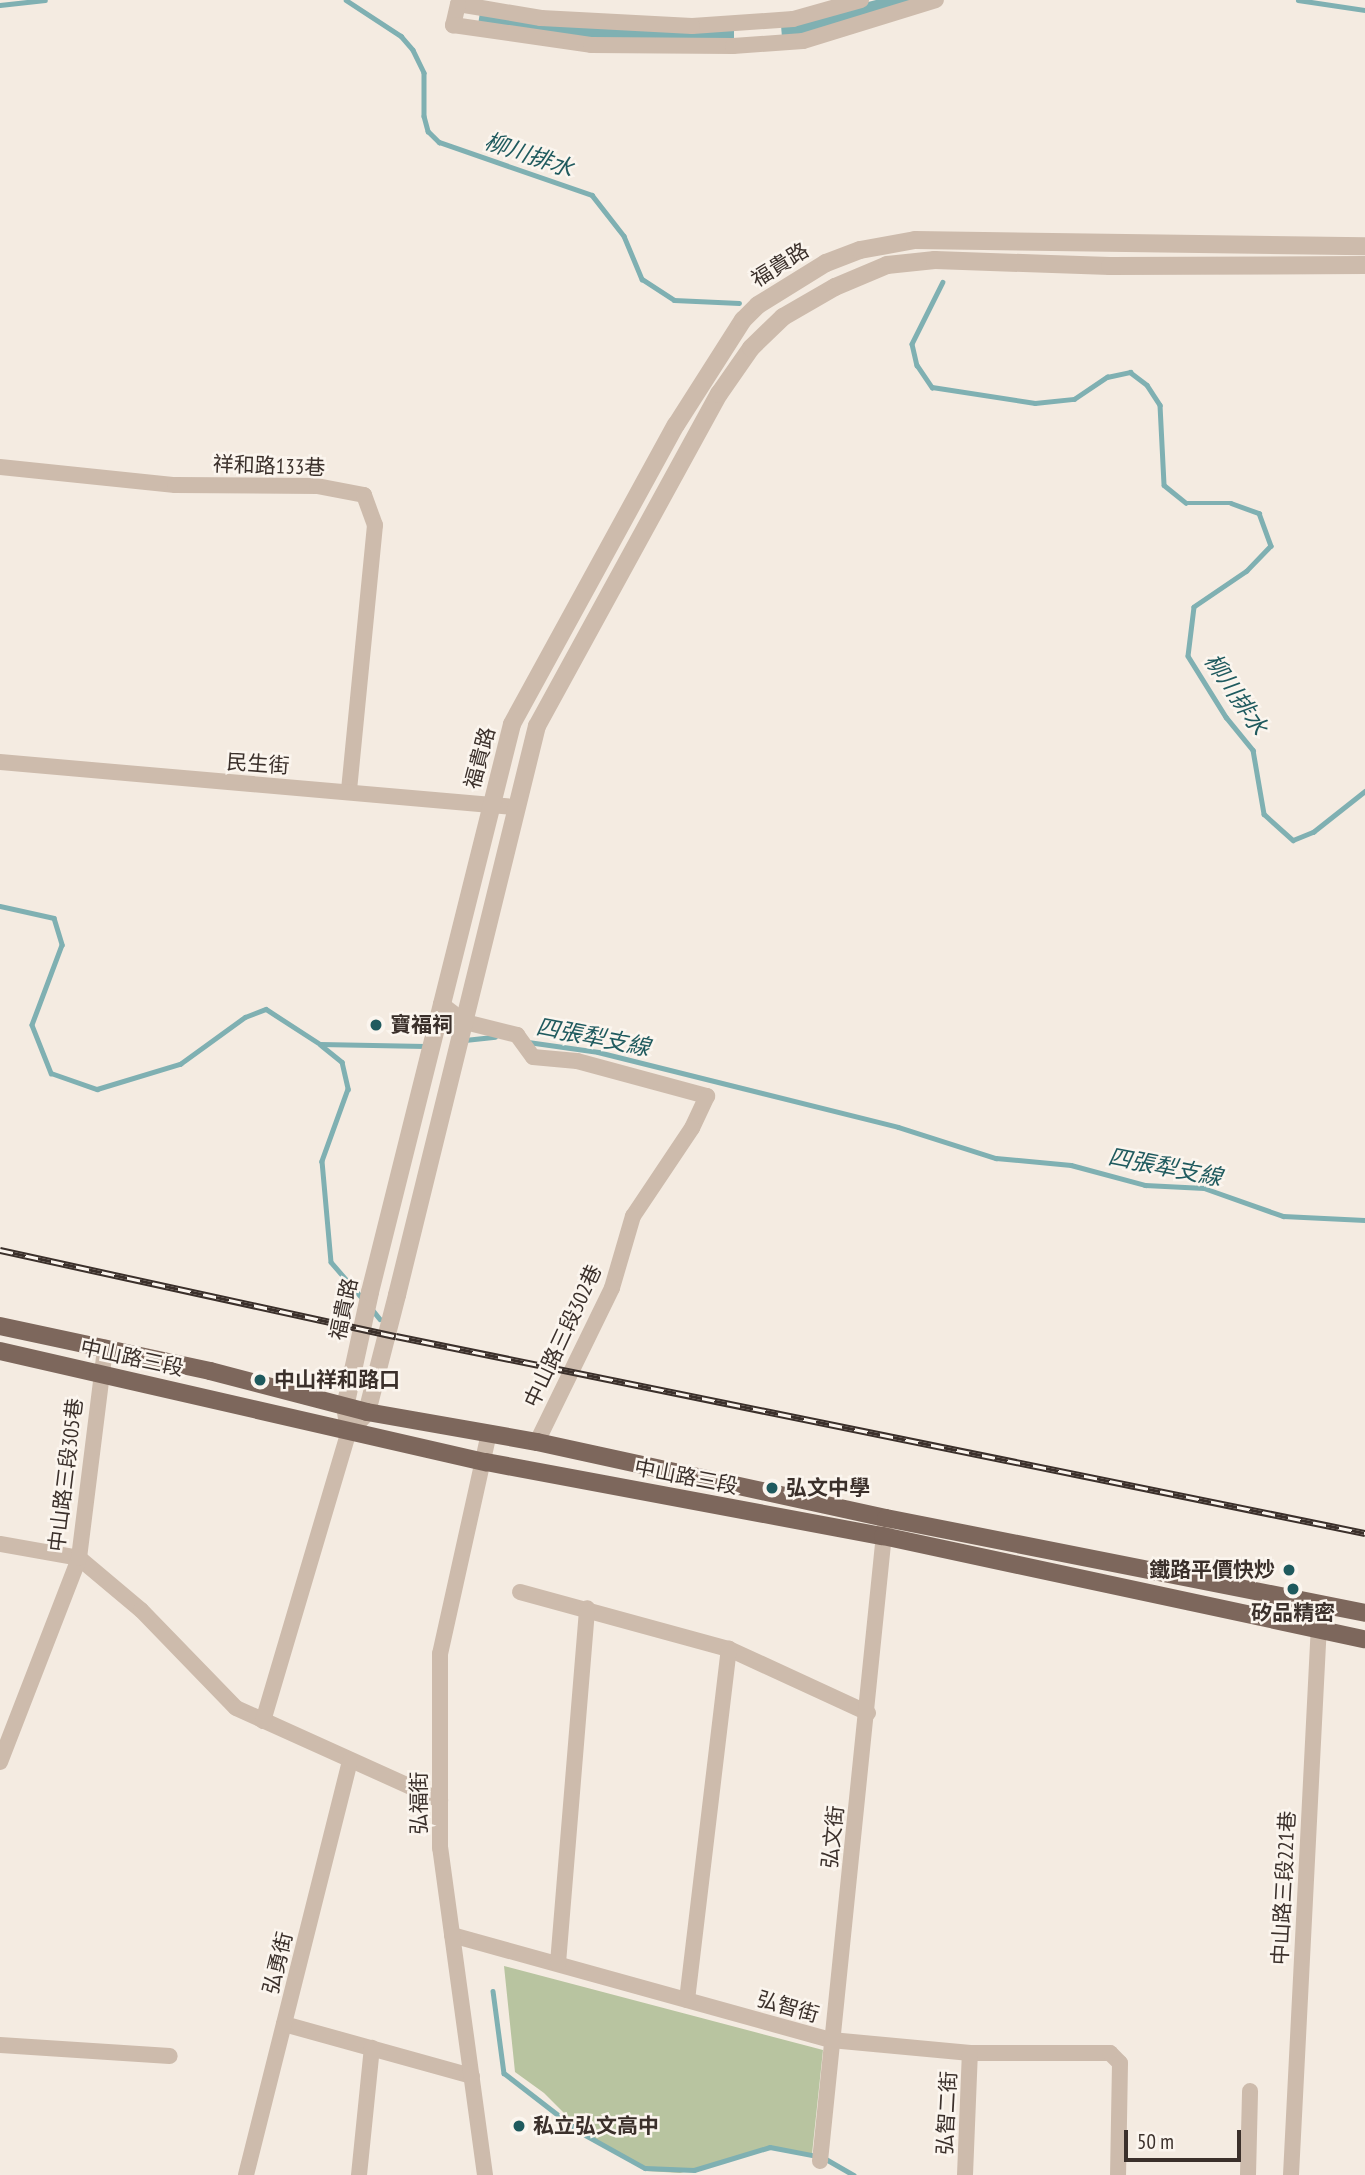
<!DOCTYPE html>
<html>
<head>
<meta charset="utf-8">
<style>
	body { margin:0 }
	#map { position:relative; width:1365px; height:2175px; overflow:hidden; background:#f4ebe1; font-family:"PT Sans Narrow","Noto Sans TC",sans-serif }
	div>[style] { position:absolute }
	.green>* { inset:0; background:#b8c4a0 }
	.water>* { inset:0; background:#7fb0b2 }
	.stream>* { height:4.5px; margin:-2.25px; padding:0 2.25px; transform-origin:2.25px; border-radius:2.25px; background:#7fb0b2 }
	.minor>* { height:16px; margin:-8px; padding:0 8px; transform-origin:8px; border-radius:8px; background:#cdbbac }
	.tertiary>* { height:18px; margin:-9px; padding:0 9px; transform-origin:9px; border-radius:9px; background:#cdbbac }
	.primary>* { height:18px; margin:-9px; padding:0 9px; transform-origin:9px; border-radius:9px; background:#7d675c }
	.rail>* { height:7px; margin-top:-3.5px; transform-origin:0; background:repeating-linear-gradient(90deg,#fbf5ee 0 13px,#3b302b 0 26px); box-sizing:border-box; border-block:2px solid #3b302b }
	.dots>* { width:19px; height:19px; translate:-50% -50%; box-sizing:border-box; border:4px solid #fbf5ee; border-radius:50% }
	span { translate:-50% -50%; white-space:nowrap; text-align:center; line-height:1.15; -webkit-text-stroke:5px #fbf5ee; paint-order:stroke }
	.street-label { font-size:21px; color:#3b302b }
	.poi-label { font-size:21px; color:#3b302b; font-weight:700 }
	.left { translate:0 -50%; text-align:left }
	.right { translate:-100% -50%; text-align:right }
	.water-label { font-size:23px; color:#1f5a5e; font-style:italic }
	.scale { position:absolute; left:1124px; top:2130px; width:117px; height:32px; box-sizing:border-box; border:4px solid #3b302b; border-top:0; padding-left:9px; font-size:21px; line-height:24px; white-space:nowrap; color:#3b302b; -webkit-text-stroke:5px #fbf5ee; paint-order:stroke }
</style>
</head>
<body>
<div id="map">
	<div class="green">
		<i style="clip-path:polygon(504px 1966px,823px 2050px,812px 2154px,769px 2149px,680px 2173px,647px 2171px,582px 2131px,544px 2093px,515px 2072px)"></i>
	</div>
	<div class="water">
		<i style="clip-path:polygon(876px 0,918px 0,801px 37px,782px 39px,781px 24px)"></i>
		<i style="clip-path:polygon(480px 12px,734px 29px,734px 41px,627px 43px,478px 25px)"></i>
	</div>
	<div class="stream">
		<i style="left:346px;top:0;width:66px;rotate:33.2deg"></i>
		<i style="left:401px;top:36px;width:18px;rotate:49deg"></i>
		<i style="left:413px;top:50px;width:25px;rotate:64deg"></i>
		<i style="left:424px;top:73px;width:43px;rotate:90deg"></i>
		<i style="left:424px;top:116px;width:16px;rotate:75deg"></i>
		<i style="left:428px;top:131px;width:16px;rotate:45deg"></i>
		<i style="left:439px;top:142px;width:162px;rotate:19.1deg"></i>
		<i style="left:592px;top:195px;width:52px;rotate:52deg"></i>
		<i style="left:624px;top:236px;width:47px;rotate:67.3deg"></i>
		<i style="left:642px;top:279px;width:38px;rotate:33deg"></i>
		<i style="left:674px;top:300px;width:65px;rotate:2.6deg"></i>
		<i style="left:1298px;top:0;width:68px;rotate:8.5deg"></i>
		<i style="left:0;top:5px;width:45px;rotate:-6.3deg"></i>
		<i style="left:943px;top:282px;width:69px;rotate:116.6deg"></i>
		<i style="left:912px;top:344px;width:22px;rotate:77deg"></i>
		<i style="left:917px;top:365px;width:27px;rotate:56deg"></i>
		<i style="left:932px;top:387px;width:104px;rotate:8.8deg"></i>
		<i style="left:1035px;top:403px;width:39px;rotate:-6deg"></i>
		<i style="left:1074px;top:399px;width:40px;rotate:-34deg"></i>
		<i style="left:1107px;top:377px;width:24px;rotate:-12deg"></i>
		<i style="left:1130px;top:372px;width:21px;rotate:37deg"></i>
		<i style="left:1147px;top:385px;width:24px;rotate:57deg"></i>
		<i style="left:1160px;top:405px;width:80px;rotate:87.1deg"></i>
		<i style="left:1164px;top:485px;width:28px;rotate:39deg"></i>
		<i style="left:1186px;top:503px;width:45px"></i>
		<i style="left:1231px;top:503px;width:30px;rotate:20deg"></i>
		<i style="left:1259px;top:513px;width:35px;rotate:70deg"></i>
		<i style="left:1271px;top:546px;width:35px;rotate:134deg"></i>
		<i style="left:1247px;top:571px;width:64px;rotate:145.8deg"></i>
		<i style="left:1194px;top:607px;width:49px;rotate:97deg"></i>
		<i style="left:1188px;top:656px;width:72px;rotate:58.1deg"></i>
		<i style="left:1226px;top:717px;width:43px;rotate:50.7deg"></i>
		<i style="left:1253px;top:750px;width:65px;rotate:80.2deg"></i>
		<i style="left:1264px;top:814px;width:39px;rotate:42deg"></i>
		<i style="left:1293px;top:840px;width:22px;rotate:-22deg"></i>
		<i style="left:1313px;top:832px;width:66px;rotate:-38.3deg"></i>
		<i style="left:0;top:906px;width:55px;rotate:12.5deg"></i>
		<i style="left:54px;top:918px;width:28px;rotate:73deg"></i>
		<i style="left:62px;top:945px;width:85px;rotate:110.6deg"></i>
		<i style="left:32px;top:1025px;width:52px;rotate:68.4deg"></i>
		<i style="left:51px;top:1073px;width:49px;rotate:19.2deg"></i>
		<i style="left:97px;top:1089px;width:87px;rotate:-16.8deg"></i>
		<i style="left:180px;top:1064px;width:80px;rotate:-35.9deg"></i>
		<i style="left:245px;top:1017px;width:22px;rotate:-21deg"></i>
		<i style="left:266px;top:1009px;width:64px;rotate:32.9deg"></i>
		<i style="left:320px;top:1044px;width:105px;rotate:1.1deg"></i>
		<i style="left:465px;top:1040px;width:30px;rotate:-6deg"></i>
		<i style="left:528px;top:1042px;width:71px;rotate:8.1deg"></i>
		<i style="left:598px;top:1052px;width:309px;rotate:14deg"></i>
		<i style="left:898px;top:1127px;width:103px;rotate:17.6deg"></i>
		<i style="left:996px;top:1158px;width:75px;rotate:5.3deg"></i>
		<i style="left:1071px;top:1165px;width:77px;rotate:15.1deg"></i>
		<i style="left:1145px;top:1185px;width:59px;rotate:2.9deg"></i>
		<i style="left:1204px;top:1188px;width:84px;rotate:19.5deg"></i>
		<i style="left:1283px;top:1216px;width:82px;rotate:2.8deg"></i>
		<i style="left:321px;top:1045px;width:27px;rotate:39deg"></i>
		<i style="left:342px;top:1062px;width:28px;rotate:77deg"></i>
		<i style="left:348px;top:1089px;width:77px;rotate:109.9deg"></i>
		<i style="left:322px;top:1161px;width:101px;rotate:84.9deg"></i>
		<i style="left:331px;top:1262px;width:49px;rotate:49.1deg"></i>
		<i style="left:371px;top:1308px;width:14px;rotate:51deg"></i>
		<i style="left:493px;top:1991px;width:83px;rotate:82.4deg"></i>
		<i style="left:504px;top:2073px;width:96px;rotate:37.8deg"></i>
		<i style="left:580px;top:2132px;width:74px;rotate:29deg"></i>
		<i style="left:645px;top:2168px;width:49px;rotate:2.3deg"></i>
		<i style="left:694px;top:2170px;width:79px;rotate:-16.8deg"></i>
		<i style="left:770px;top:2147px;width:48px;rotate:10.8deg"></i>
		<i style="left:826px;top:2159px;width:32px;rotate:30deg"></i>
	</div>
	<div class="minor">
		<i style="left:861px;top:0;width:71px;rotate:164.4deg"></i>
		<i style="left:793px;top:19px;width:101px;rotate:176deg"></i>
		<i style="left:692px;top:26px;width:151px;rotate:-177deg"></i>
		<i style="left:541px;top:18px;width:84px;rotate:-170.4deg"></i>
		<i style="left:458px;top:4px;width:22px;rotate:103deg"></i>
		<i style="left:453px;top:25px;width:139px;rotate:8.2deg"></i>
		<i style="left:591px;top:45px;width:142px;rotate:0.4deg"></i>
		<i style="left:733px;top:46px;width:70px;rotate:-4.1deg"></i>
		<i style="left:803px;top:41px;width:139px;rotate:-17.1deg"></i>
		<i style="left:0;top:467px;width:176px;rotate:5.9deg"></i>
		<i style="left:175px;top:485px;width:142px;rotate:0.4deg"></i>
		<i style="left:317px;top:486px;width:48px;rotate:10.8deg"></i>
		<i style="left:364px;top:495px;width:32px;rotate:70deg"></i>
		<i style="left:375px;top:525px;width:266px;rotate:95.6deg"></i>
		<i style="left:0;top:762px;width:516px;rotate:5deg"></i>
		<i style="left:441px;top:1004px;width:30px;rotate:37deg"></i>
		<i style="left:465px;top:1022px;width:54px;rotate:14deg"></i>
		<i style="left:517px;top:1035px;width:27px;rotate:54deg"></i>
		<i style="left:533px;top:1057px;width:44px;rotate:5.2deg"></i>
		<i style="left:577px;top:1061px;width:135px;rotate:15.1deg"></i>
		<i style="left:707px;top:1096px;width:35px;rotate:115deg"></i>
		<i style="left:692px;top:1128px;width:106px;rotate:123.8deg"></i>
		<i style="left:633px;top:1216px;width:75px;rotate:106.3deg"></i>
		<i style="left:612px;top:1288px;width:171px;rotate:116deg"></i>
		<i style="left:0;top:1544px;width:80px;rotate:10deg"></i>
		<i style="left:79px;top:1558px;width:81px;rotate:40deg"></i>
		<i style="left:141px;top:1610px;width:136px;rotate:45.9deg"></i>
		<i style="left:236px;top:1708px;width:224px;rotate:24.3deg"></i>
		<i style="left:520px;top:1592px;width:217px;rotate:15.3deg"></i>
		<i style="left:729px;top:1649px;width:153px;rotate:24.7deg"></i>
		<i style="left:263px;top:1721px;width:302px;rotate:-73.5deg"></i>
		<i style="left:0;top:1762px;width:219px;rotate:-68.8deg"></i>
		<i style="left:79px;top:1558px;width:212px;rotate:-82.9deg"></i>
		<i style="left:452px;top:1935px;width:393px;rotate:15.5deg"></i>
		<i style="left:831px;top:2040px;width:140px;rotate:5.3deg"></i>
		<i style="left:970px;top:2053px;width:140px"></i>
		<i style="left:1110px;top:2053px;width:14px;rotate:45deg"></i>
		<i style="left:1120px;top:2063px;width:112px;rotate:91deg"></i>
		<i style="left:558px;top:1963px;width:356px;rotate:-85.3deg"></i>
		<i style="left:687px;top:2000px;width:354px;rotate:-83.2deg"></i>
		<i style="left:284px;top:2024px;width:195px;rotate:15.5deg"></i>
		<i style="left:0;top:2045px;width:170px;rotate:3.7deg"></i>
		<i style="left:820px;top:2161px;width:640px;rotate:-84.17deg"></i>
		<i style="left:246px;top:2175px;width:427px;rotate:-75.9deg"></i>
		<i style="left:359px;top:2175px;width:128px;rotate:-84.2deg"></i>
		<i style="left:485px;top:2175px;width:330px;rotate:-97.8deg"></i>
		<i style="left:440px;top:1848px;width:194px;rotate:-90deg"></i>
		<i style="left:440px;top:1654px;width:226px;rotate:-77.5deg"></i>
		<i style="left:965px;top:2175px;width:122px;rotate:-87.7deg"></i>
		<i style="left:1248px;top:2175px;width:84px;rotate:-88.6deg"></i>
		<i style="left:1291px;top:2175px;width:572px;rotate:-87.09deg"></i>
	</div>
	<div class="tertiary">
		<i style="left:357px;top:1423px;width:15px;rotate:-48deg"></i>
		<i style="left:367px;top:1412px;width:121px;rotate:-75.6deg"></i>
		<i style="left:397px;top:1295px;width:586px;rotate:-76.18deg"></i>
		<i style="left:537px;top:726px;width:379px;rotate:-61.3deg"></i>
		<i style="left:719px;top:394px;width:56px;rotate:-55.2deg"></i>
		<i style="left:751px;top:348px;width:45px;rotate:-44.1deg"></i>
		<i style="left:783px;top:317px;width:60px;rotate:-30deg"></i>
		<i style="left:835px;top:287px;width:56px;rotate:-22.9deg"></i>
		<i style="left:887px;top:265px;width:48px;rotate:-5.9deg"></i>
		<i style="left:935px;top:260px;width:175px;rotate:2deg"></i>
		<i style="left:1110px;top:266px;width:255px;rotate:-0.2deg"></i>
		<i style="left:349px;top:1431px;width:24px;rotate:-99deg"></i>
		<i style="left:345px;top:1407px;width:118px;rotate:-77.7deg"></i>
		<i style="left:370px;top:1292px;width:585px;rotate:-75.96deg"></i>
		<i style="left:512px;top:724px;width:341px;rotate:-61.3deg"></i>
		<i style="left:676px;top:425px;width:125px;rotate:-57.5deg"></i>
		<i style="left:743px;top:320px;width:21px;rotate:-45deg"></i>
		<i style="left:758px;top:305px;width:80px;rotate:-31.7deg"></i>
		<i style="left:826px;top:263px;width:36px;rotate:-21deg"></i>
		<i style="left:860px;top:250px;width:56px;rotate:-10.3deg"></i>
		<i style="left:915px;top:240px;width:450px;rotate:0.8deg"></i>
	</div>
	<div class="primary">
		<i style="left:0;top:1326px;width:215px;rotate:12.1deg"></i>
		<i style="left:210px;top:1371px;width:162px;rotate:14.6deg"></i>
		<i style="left:367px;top:1412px;width:173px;rotate:10deg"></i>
		<i style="left:537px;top:1442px;width:357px;rotate:12.3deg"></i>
		<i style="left:886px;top:1518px;width:488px;rotate:11.2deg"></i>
		<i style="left:0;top:1351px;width:499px;rotate:12.9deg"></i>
		<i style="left:486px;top:1462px;width:404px;rotate:10.6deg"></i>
		<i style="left:883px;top:1536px;width:493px;rotate:12.1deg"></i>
	</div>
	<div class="rail">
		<i style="left:0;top:1250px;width:405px;rotate:12.3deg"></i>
		<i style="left:396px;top:1336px;width:989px;rotate:11.49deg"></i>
	</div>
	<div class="dots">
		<i style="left:376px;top:1025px;background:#1f5a5e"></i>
		<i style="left:260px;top:1380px;background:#1f5a5e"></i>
		<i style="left:772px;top:1488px;background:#1f5a5e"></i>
		<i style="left:1289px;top:1570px;background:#1f5a5e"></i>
		<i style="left:1293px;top:1589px;background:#1f5a5e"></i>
		<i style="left:519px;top:2126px;background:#1f5a5e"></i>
	</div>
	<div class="street-label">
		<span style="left:780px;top:265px;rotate:-32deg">福貴路</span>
		<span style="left:269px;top:466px;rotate:2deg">祥和路133巷</span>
		<span style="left:480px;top:758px;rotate:-75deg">福貴路</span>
		<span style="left:258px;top:764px;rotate:4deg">民生街</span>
		<span style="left:344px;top:1309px;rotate:-78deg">福貴路</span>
		<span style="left:563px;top:1336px;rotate:-65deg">中山路三段302巷</span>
		<span style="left:132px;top:1358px;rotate:12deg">中山路三段</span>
		<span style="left:66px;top:1475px;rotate:-83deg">中山路三段305巷</span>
		<span style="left:686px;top:1477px;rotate:11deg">中山路三段</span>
		<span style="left:419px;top:1803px;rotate:-90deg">弘福街</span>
		<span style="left:833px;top:1837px;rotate:-84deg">弘文街</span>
		<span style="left:1284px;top:1888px;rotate:-87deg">中山路三段221巷</span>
		<span style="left:278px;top:1963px;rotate:-76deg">弘勇街</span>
		<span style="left:788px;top:2007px;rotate:16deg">弘智街</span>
		<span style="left:947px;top:2113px;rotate:-87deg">弘智二街</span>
	</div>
	<div class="poi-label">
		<span class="left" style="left:390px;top:1025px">寶福祠</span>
		<span class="left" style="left:274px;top:1380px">中山祥和路口</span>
		<span class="left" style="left:786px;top:1488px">弘文中學</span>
		<span class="right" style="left:1275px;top:1570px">鐵路平價快炒</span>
		<span style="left:1293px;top:1613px">矽品精密</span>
		<span class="left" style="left:533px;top:2126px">私立弘文高中</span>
	</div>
	<div class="water-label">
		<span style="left:529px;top:155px;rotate:19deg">柳川排水</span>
		<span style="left:1236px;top:694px;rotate:56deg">柳川排水</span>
		<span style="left:593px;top:1037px;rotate:11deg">四張犁支線</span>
		<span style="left:1165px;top:1167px;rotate:11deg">四張犁支線</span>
	</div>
	<div class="scale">50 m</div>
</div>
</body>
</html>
